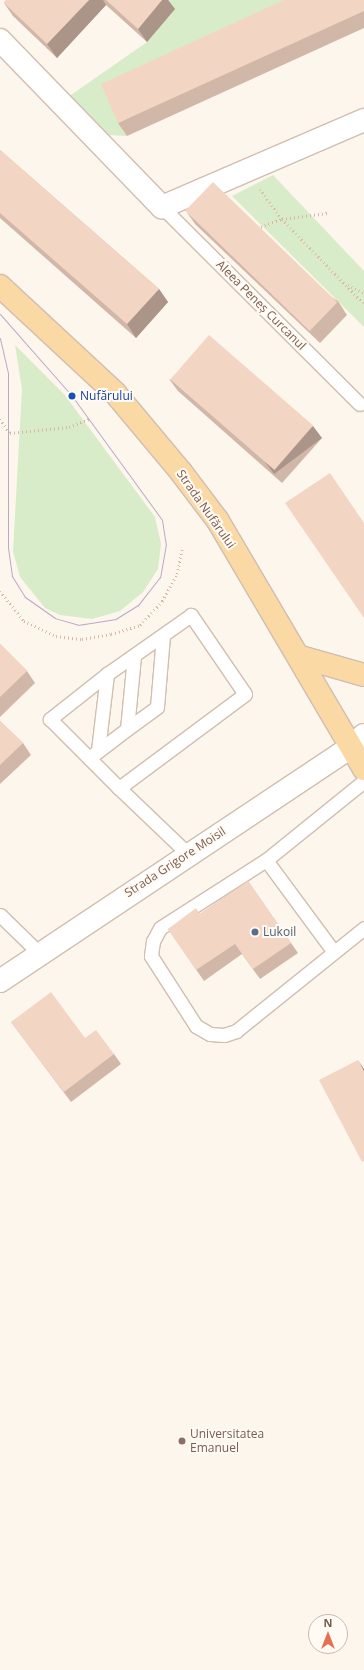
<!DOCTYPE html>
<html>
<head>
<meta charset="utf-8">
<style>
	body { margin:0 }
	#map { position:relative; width:364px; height:1670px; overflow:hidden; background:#fdf6ec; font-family:"Open Sans",sans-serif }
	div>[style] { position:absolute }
	.green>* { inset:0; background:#d8ecc9 }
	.path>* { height:2.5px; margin-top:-1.25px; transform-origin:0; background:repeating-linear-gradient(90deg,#d9b8a5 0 1px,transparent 0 4px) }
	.roads { filter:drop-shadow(1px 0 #d1beb0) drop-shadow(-1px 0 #d1beb0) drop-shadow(0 1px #d1beb0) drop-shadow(0 -1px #d1beb0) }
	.lane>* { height:13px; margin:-6.5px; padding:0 6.5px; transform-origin:6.5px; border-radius:6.5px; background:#fff }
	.street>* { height:22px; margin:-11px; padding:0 11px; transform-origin:11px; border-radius:11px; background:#fff }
	.secondary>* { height:22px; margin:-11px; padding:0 11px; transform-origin:11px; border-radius:11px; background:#fff }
	.primary>* { height:22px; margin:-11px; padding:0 11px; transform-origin:11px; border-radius:11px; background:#fbd9a5 }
	.tram>* { height:1px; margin:-0.5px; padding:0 0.5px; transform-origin:0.5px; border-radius:0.5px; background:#b9a8c9 }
	.wall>* { inset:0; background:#d1b7a8 }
	.shaded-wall>* { inset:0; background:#aa9588; transform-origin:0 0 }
	.building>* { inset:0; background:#f3d5c3; transform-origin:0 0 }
	.dots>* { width:11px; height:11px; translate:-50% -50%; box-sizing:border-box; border:2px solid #fffaf3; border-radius:50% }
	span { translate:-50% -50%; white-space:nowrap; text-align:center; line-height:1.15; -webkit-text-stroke:4px #fffaf3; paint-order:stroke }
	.street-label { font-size:12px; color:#7a5c4d }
	.transit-label { font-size:12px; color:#164399 }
	.left { translate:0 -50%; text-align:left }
	.service-label { font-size:12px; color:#4e5e75 }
	.education-label { font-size:12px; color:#785e54 }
	.north { position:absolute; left:308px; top:1614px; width:40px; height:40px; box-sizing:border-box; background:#fffaf3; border:1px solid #cabbb1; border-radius:50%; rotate:0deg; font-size:11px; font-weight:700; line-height:16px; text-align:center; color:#7a5c4d }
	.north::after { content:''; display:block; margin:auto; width:14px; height:18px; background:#e76f51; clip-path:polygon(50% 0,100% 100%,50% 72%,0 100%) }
</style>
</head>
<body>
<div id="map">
	<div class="green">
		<i style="clip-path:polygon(164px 0,321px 0,110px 97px,127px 136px,109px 135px,68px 97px,147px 42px)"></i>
		<i style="clip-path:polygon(273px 175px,364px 271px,364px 327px,232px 196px)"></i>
		<i style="clip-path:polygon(15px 345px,64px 394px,155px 517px,161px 544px,158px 569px,143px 592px,120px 611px,92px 619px,60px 615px,45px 608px,20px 577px,13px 551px,22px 389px)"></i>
	</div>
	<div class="path">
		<i style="left:260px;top:189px;width:37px;rotate:54deg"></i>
		<i style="left:282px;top:219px;width:118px;rotate:46deg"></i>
		<i style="left:257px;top:228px;width:27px;rotate:-20deg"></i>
		<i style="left:282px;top:219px;width:46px;rotate:-7.4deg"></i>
		<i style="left:348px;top:285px;width:18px;rotate:27deg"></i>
		<i style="left:0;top:419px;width:17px;rotate:54deg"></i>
		<i style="left:10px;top:433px;width:59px;rotate:-5.8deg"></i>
		<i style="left:69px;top:427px;width:22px;rotate:-22deg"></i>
		<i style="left:0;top:591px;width:38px;rotate:51deg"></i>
		<i style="left:24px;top:621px;width:35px;rotate:25deg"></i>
		<i style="left:56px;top:636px;width:26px;rotate:7deg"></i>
		<i style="left:82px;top:639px;width:29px;rotate:-10deg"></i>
		<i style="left:111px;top:634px;width:30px;rotate:-17deg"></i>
		<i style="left:140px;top:625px;width:33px;rotate:-47deg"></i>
		<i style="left:162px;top:601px;width:31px;rotate:-61deg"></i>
		<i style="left:177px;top:574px;width:25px;rotate:-79deg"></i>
	</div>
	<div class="roads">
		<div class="lane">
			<i style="left:162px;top:207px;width:279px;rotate:44.9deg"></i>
			<i style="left:127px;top:729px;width:37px;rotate:-36deg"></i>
			<i style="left:157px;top:707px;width:71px;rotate:-85.2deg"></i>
			<i style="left:98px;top:750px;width:77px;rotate:-83.2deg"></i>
			<i style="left:89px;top:758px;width:48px;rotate:-37.3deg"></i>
			<i style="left:127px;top:729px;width:73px;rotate:-84.5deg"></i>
			<i style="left:364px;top:781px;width:126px;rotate:141.1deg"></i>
			<i style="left:266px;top:860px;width:126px;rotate:147.3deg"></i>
			<i style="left:160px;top:928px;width:15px;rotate:118deg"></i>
			<i style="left:153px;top:941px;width:15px;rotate:98deg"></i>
			<i style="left:151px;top:956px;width:83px;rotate:57.3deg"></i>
			<i style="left:196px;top:1026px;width:16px;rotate:30deg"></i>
			<i style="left:210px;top:1034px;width:14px;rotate:4deg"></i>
			<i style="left:224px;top:1035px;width:13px;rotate:-18deg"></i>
			<i style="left:236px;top:1031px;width:164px;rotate:-38.8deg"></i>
			<i style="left:119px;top:788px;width:157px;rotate:-36.7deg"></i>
			<i style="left:245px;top:694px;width:96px;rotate:-124.4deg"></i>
			<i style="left:191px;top:615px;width:103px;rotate:144.9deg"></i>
			<i style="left:107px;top:674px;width:73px;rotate:141.7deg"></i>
			<i style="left:50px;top:719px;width:98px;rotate:45deg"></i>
			<i style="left:119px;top:788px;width:95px;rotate:43.7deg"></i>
			<i style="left:266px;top:860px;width:113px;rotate:53.6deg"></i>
			<i style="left:0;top:915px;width:54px;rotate:44.3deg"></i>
		</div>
		<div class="street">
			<i style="left:0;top:40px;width:233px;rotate:45.9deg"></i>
			<i style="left:162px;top:207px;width:220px;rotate:-23.3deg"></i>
			<i style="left:0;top:981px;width:423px;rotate:-33.7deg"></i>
		</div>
		<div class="secondary">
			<i style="left:352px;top:746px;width:16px;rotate:-43deg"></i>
		</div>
		<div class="primary">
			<i style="left:0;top:286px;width:157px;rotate:42.9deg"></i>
			<i style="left:115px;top:393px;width:103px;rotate:50.1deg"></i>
			<i style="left:181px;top:472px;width:61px;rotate:52.9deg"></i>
			<i style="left:218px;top:521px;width:288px;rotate:59.5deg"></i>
			<i style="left:301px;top:657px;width:66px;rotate:15.9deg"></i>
		</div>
	</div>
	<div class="tram">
		<i style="left:0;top:314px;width:109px;rotate:48.7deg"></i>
		<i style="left:72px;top:396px;width:153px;rotate:54deg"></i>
		<i style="left:162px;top:520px;width:24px;rotate:81deg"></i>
		<i style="left:166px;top:544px;width:34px;rotate:100deg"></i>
		<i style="left:160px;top:577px;width:36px;rotate:128deg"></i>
		<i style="left:138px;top:605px;width:26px;rotate:148deg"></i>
		<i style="left:116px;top:619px;width:37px;rotate:171deg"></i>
		<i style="left:79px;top:625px;width:25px;rotate:-164deg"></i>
		<i style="left:55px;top:618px;width:37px;rotate:-145deg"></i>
		<i style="left:25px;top:597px;width:25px;rotate:-122deg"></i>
		<i style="left:12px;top:576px;width:29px;rotate:-98deg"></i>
		<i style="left:8px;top:547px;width:174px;rotate:-90deg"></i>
		<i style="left:8px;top:373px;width:36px;rotate:-103deg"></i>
	</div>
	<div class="wall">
		<i style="clip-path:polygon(6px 0,168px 0,175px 9px,147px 42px,106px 5px,57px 58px,13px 16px,4px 3px)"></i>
		<i style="clip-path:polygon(364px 0,364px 28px,127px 136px,118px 123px)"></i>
		<i style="clip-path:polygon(0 150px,159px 289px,168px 302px,136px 338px,0 218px)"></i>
		<i style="clip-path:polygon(186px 211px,338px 301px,347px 315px,320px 343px,195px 224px)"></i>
		<i style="clip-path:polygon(169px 379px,322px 438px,282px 483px,178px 391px)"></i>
		<i style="clip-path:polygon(0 644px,27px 671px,35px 683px,0 717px)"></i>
		<i style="clip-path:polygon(0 721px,23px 743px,31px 755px,0 784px)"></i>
		<i style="clip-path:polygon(248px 881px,298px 953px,260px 979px,242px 954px,204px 981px,168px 929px,200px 914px)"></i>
		<i style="clip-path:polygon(11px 1022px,85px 1038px,114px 1054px,121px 1064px,71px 1102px)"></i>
	</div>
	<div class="shaded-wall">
		<i style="clip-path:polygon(89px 0,103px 0,106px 5px,57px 58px,47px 44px)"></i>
		<i style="clip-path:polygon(162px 0,168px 0,175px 9px,147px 42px,138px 29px)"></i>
		<i style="clip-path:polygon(159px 289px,168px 302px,136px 338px,127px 324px)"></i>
		<i style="left:313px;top:426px;width:15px;height:60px;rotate:53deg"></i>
		<i style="clip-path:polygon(358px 1060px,364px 1069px,364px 1072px)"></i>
	</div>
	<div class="building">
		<i style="clip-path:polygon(6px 0,89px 0,47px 44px,4px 3px)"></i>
		<i style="clip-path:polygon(106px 0,162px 0,138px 29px)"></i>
		<i style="clip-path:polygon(284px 0,364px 0,364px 11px,118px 123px,101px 84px)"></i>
		<i style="clip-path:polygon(0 150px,159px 289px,127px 324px,0 213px)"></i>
		<i style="left:213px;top:182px;width:173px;height:40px;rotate:44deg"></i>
		<i style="left:209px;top:335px;width:138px;height:59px;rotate:41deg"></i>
		<i style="clip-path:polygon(330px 473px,364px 523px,364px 618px,285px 503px)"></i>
		<i style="clip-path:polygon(0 644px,27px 671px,0 697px)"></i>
		<i style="clip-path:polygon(0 721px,23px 743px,0 765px)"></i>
		<i style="clip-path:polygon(248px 881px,291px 943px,253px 969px,235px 944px,196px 970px,168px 929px,196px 908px,200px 914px)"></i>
		<i style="clip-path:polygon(51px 992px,85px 1038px,96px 1030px,114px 1054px,64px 1092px,11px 1022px)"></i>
		<i style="clip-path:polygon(358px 1060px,364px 1072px,364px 1161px,362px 1162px,319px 1080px)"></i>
	</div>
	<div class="dots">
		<i style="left:72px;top:396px;background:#1a4fb4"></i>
		<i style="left:255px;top:932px;background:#5c6f8a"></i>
		<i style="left:182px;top:1441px;background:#8d6e63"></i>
	</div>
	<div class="street-label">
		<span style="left:261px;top:305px;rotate:45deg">Aleea Peneș Curcanul</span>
		<span style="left:206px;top:509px;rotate:55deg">Strada Nufărului</span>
		<span style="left:175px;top:862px;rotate:-33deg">Strada Grigore Moisil</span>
	</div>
	<div class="transit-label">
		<span class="left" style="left:80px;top:396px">Nufărului</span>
	</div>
	<div class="service-label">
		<span class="left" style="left:263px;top:932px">Lukoil</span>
	</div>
	<div class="education-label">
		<span class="left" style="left:190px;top:1441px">Universitatea<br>Emanuel</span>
	</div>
	<div class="north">N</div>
</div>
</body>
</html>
